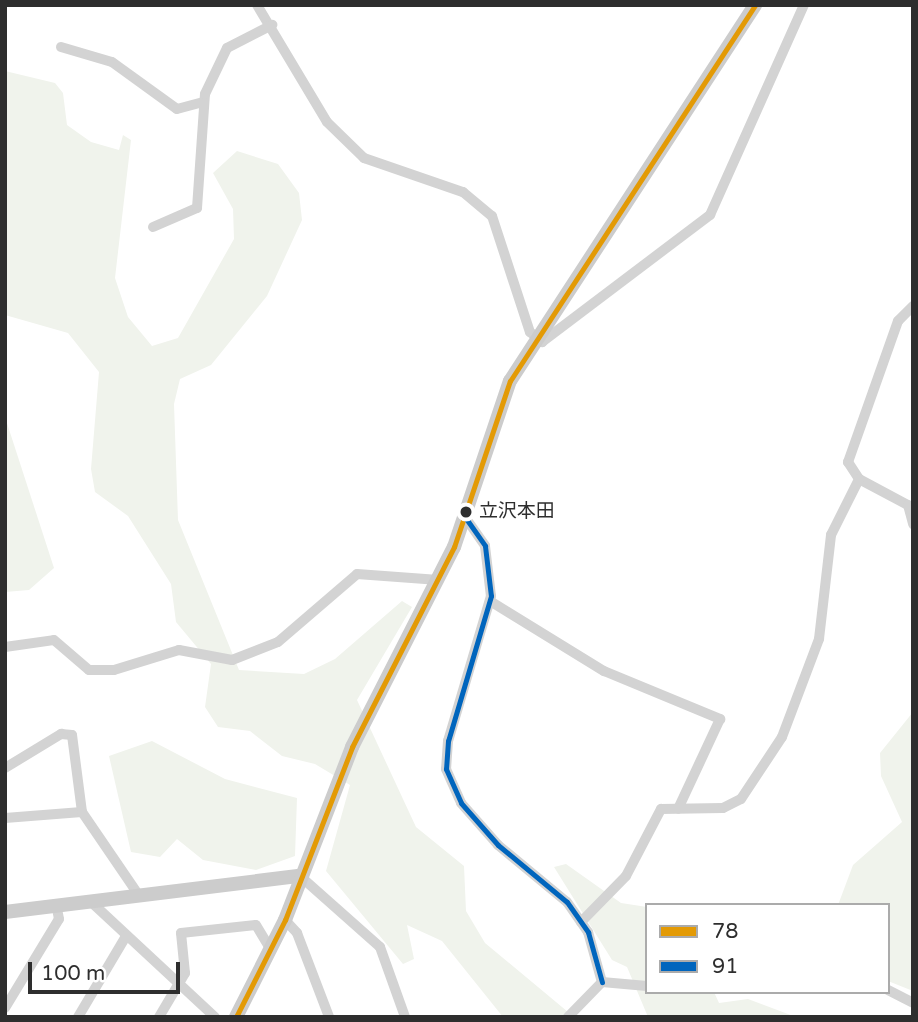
<!DOCTYPE html>
<html>
<head>
<meta charset="utf-8">
<style>
	body { margin:0 }
	#map { position:relative; width:918px; height:1022px; overflow:hidden; background:#fff; font-family:"Varela Round","Noto Sans JP",sans-serif }
	div>[style] { position:absolute }
	.green>* { inset:0; background:#f0f3ec }
	.street>* { height:10px; margin:-5px; padding:0 5px; transform-origin:5px; border-radius:5px; background:#d3d3d3 }
	.secondary>* { height:14px; margin:-7px; padding:0 7px; transform-origin:7px; border-radius:7px; background:#ccc }
	.bus-1>* { height:5px; margin:-2.5px; padding:0 2.5px; transform-origin:2.5px; border-radius:2.5px; background:#e39a05 }
	.bus-2>* { height:5px; margin:-2.5px; padding:0 2.5px; transform-origin:2.5px; border-radius:2.5px; background:#0065bd }
	.dots>* { width:19px; height:19px; translate:-50% -50%; box-sizing:border-box; border:4px solid #fff; border-radius:50% }
	span { translate:-50% -50%; white-space:nowrap; text-align:center; line-height:1.15; -webkit-text-stroke:7px #fff; paint-order:stroke }
	.bus-label { font-size:19px; color:#2e2e2e }
	.left { translate:0 -50%; text-align:left }
	.frame { position:absolute; inset:0; border:7px solid #2e2e2e; pointer-events:none }
	.legend { position:absolute; left:645px; top:903px; width:245px; height:91px; box-sizing:border-box; background:#fff; border:2px solid #ababab; margin:0; padding:9px 12px; list-style:none; font-size:21px; color:#2e2e2e }
	.legend li { display:flex; align-items:center; gap:14px; height:35px }
	.legend b { width:35px; border:2px solid #ababab }
	.scale { position:absolute; left:28px; top:962px; width:152px; height:32px; box-sizing:border-box; border:4px solid #2e2e2e; border-top:0; padding-left:9px; font-size:21px; line-height:24px; white-space:nowrap; color:#2e2e2e; -webkit-text-stroke:5px #fff; paint-order:stroke }
</style>
</head>
<body>
<div id="map">
	<div class="green">
		<i style="clip-path:polygon(5px 71px,55px 83px,63px 93px,67px 125px,91px 142px,119px 150px,123px 135px,131px 140px,115px 278px,128px 317px,152px 346px,178px 338px,234px 239px,233px 209px,213px 173px,237px 151px,278px 164px,299px 193px,302px 220px,267px 296px,211px 365px,180px 379px,174px 404px,178px 520px,239px 670px,304px 674px,335px 659px,402px 601px,412px 607px,357px 700px,416px 827px,464px 866px,466px 911px,485px 943px,574px 1017px,503px 1017px,442px 941px,407px 925px,414px 959px,403px 964px,326px 871px,350px 785px,315px 764px,282px 756px,250px 731px,218px 727px,205px 707px,211px 664px,176px 622px,171px 584px,128px 516px,95px 492px,91px 469px,99px 372px,68px 333px,5px 315px)"></i>
		<i style="clip-path:polygon(5px 417px,54px 568px,29px 590px,5px 592px)"></i>
		<i style="clip-path:polygon(913px 712px,913px 991px,888px 981px,888px 905px,838px 905px,853px 865px,902px 822px,881px 776px,880px 753px)"></i>
		<i style="clip-path:polygon(152px 741px,225px 779px,297px 798px,295px 856px,256px 870px,203px 860px,177px 839px,160px 857px,131px 852px,109px 756px)"></i>
		<i style="clip-path:polygon(566px 864px,621px 903px,647px 907px,647px 992px,714px 992px,719px 1003px,748px 999px,796px 1017px,648px 1017px,627px 967px,612px 960px,554px 867px)"></i>
	</div>
	<div class="street">
		<i style="left:257px;top:5px;width:136px;rotate:59.1deg"></i>
		<i style="left:327px;top:122px;width:52px;rotate:44.2deg"></i>
		<i style="left:364px;top:158px;width:105px;rotate:19deg"></i>
		<i style="left:463px;top:192px;width:38px;rotate:40deg"></i>
		<i style="left:492px;top:216px;width:122px;rotate:71.9deg"></i>
		<i style="left:530px;top:332px;width:16px;rotate:40deg"></i>
		<i style="left:542px;top:342px;width:211px;rotate:-37.1deg"></i>
		<i style="left:710px;top:215px;width:230px;rotate:-65.9deg"></i>
		<i style="left:61px;top:47px;width:53px;rotate:16.4deg"></i>
		<i style="left:112px;top:62px;width:80px;rotate:35.9deg"></i>
		<i style="left:177px;top:109px;width:28px;rotate:-15deg"></i>
		<i style="left:153px;top:227px;width:48px;rotate:-23.4deg"></i>
		<i style="left:197px;top:208px;width:114px;rotate:-86deg"></i>
		<i style="left:205px;top:94px;width:51px;rotate:-64.4deg"></i>
		<i style="left:227px;top:48px;width:51px;rotate:-27.1deg"></i>
		<i style="left:913px;top:306px;width:21px;rotate:135deg"></i>
		<i style="left:898px;top:321px;width:150px;rotate:109.5deg"></i>
		<i style="left:848px;top:462px;width:20px;rotate:57deg"></i>
		<i style="left:859px;top:479px;width:55px;rotate:28deg"></i>
		<i style="left:908px;top:505px;width:20px;rotate:75deg"></i>
		<i style="left:465px;top:517px;width:35px;rotate:55deg"></i>
		<i style="left:485px;top:546px;width:50px;rotate:83.2deg"></i>
		<i style="left:491px;top:596px;width:151px;rotate:106.5deg"></i>
		<i style="left:448px;top:741px;width:28px;rotate:94deg"></i>
		<i style="left:446px;top:769px;width:37px;rotate:66deg"></i>
		<i style="left:461px;top:803px;width:56px;rotate:48.6deg"></i>
		<i style="left:498px;top:845px;width:89px;rotate:39.6deg"></i>
		<i style="left:567px;top:902px;width:37px;rotate:55deg"></i>
		<i style="left:588px;top:932px;width:52px;rotate:74.4deg"></i>
		<i style="left:490px;top:601px;width:134px;rotate:31.6deg"></i>
		<i style="left:604px;top:671px;width:126px;rotate:22.5deg"></i>
		<i style="left:720px;top:719px;width:99px;rotate:115deg"></i>
		<i style="left:5px;top:647px;width:49px;rotate:-8.1deg"></i>
		<i style="left:54px;top:640px;width:46px;rotate:40.6deg"></i>
		<i style="left:89px;top:670px;width:25px"></i>
		<i style="left:114px;top:670px;width:68px;rotate:-17.1deg"></i>
		<i style="left:179px;top:650px;width:54px;rotate:10.7deg"></i>
		<i style="left:232px;top:660px;width:49px;rotate:-21.4deg"></i>
		<i style="left:278px;top:642px;width:104px;rotate:-40.7deg"></i>
		<i style="left:357px;top:574px;width:82px;rotate:4.2deg"></i>
		<i style="left:5px;top:768px;width:66px;rotate:-31.3deg"></i>
		<i style="left:61px;top:734px;width:11px;rotate:5deg"></i>
		<i style="left:72px;top:735px;width:78px;rotate:82.6deg"></i>
		<i style="left:5px;top:818px;width:77px;rotate:-4.5deg"></i>
		<i style="left:82px;top:812px;width:99px;rotate:55.7deg"></i>
		<i style="left:300px;top:876px;width:107px;rotate:41.6deg"></i>
		<i style="left:380px;top:947px;width:74px;rotate:70.3deg"></i>
		<i style="left:89px;top:900px;width:172px;rotate:42.9deg"></i>
		<i style="left:285px;top:920px;width:18px;rotate:47deg"></i>
		<i style="left:297px;top:933px;width:90px;rotate:69.1deg"></i>
		<i style="left:581px;top:922px;width:64px;rotate:-45.6deg"></i>
		<i style="left:626px;top:876px;width:76px;rotate:-62.4deg"></i>
		<i style="left:661px;top:809px;width:62px;rotate:-0.9deg"></i>
		<i style="left:723px;top:808px;width:20px;rotate:-27deg"></i>
		<i style="left:741px;top:799px;width:74px;rotate:-56.5deg"></i>
		<i style="left:782px;top:737px;width:105px;rotate:-69.3deg"></i>
		<i style="left:819px;top:639px;width:105px;rotate:-83.4deg"></i>
		<i style="left:831px;top:535px;width:63px;rotate:-63.4deg"></i>
		<i style="left:888px;top:990px;width:28px;rotate:27deg"></i>
		<i style="left:5px;top:1008px;width:104px;rotate:-58.8deg"></i>
		<i style="left:59px;top:919px;width:15px;rotate:-101deg"></i>
		<i style="left:78px;top:1017px;width:94px;rotate:-59.3deg"></i>
		<i style="left:159px;top:1017px;width:51px;rotate:-59.4deg"></i>
		<i style="left:185px;top:973px;width:40px;rotate:-95.7deg"></i>
		<i style="left:181px;top:933px;width:75px;rotate:-6.1deg"></i>
		<i style="left:256px;top:925px;width:29px;rotate:59deg"></i>
		<i style="left:568px;top:1017px;width:49px;rotate:-45.8deg"></i>
		<i style="left:602px;top:982px;width:45px;rotate:5.1deg"></i>
	</div>
	<div class="secondary">
		<i style="left:5px;top:912px;width:297px;rotate:-7deg"></i>
		<i style="left:236px;top:1017px;width:109px;rotate:-63.2deg"></i>
		<i style="left:285px;top:920px;width:186px;rotate:-68.8deg"></i>
		<i style="left:352px;top:747px;width:225px;rotate:-63deg"></i>
		<i style="left:454px;top:547px;width:175px;rotate:-71.4deg"></i>
		<i style="left:510px;top:381px;width:449px;rotate:-56.9deg"></i>
	</div>
	<div class="bus-1">
		<i style="left:236px;top:1017px;width:109px;rotate:-63.2deg"></i>
		<i style="left:285px;top:920px;width:186px;rotate:-68.8deg"></i>
		<i style="left:352px;top:747px;width:225px;rotate:-63deg"></i>
		<i style="left:454px;top:547px;width:175px;rotate:-71.4deg"></i>
		<i style="left:510px;top:381px;width:449px;rotate:-56.9deg"></i>
	</div>
	<div class="bus-2">
		<i style="left:465px;top:517px;width:35px;rotate:55deg"></i>
		<i style="left:485px;top:546px;width:50px;rotate:83.2deg"></i>
		<i style="left:491px;top:596px;width:151px;rotate:106.5deg"></i>
		<i style="left:448px;top:741px;width:28px;rotate:94deg"></i>
		<i style="left:446px;top:769px;width:37px;rotate:66deg"></i>
		<i style="left:461px;top:803px;width:56px;rotate:48.6deg"></i>
		<i style="left:498px;top:845px;width:89px;rotate:39.6deg"></i>
		<i style="left:567px;top:902px;width:37px;rotate:55deg"></i>
		<i style="left:588px;top:932px;width:52px;rotate:74.4deg"></i>
	</div>
	<div class="dots">
		<i style="left:466px;top:512px;background:#2e2e2e"></i>
	</div>
	<div class="bus-label">
		<span class="left" style="left:479px;top:512px">立沢本田</span>
	</div>
	<div class="frame"></div>
	<ul class="legend">
	<li><b style="height:9px;background:#e39a05"></b>78</li>
	<li><b style="height:9px;background:#0065bd"></b>91</li>
	</ul>
	<div class="scale">100 m</div>
</div>
</body>
</html>
